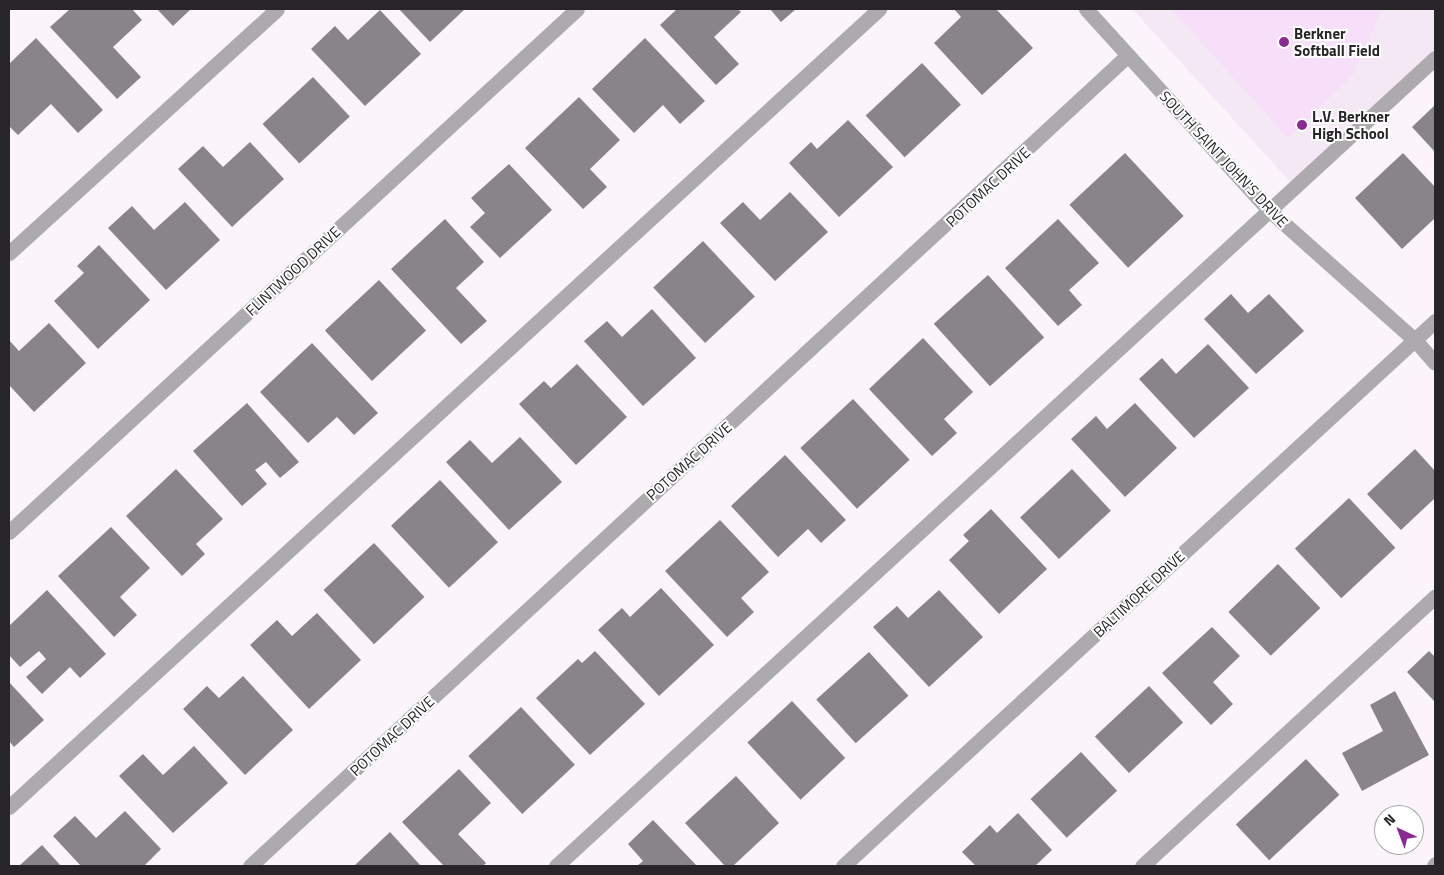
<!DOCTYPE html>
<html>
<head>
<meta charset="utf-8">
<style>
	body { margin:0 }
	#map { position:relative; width:1444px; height:875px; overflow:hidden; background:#fbf5fb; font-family:"Titillium Web",sans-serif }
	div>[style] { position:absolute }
	.built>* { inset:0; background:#f3e8f4 }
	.green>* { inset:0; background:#f7def9 }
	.building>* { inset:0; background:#898489; transform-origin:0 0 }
	.lane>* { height:15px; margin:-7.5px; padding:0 7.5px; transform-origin:7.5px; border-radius:7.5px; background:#acaaac }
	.street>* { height:15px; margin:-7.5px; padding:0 7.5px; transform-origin:7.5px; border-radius:7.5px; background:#acaaac }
	.dots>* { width:14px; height:14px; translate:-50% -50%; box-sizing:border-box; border:2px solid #fff; border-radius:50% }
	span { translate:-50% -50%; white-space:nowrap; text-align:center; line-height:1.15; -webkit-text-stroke:4px #fff; paint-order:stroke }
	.poi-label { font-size:15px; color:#272527; font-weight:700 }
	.left { translate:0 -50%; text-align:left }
	.street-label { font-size:15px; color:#272527 }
	.frame { position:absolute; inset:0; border:10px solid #272527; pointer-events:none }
	.north { position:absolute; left:1374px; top:805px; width:50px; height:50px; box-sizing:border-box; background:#fff; border:1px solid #a9a8a9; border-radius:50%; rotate:317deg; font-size:14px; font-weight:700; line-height:20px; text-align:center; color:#272527 }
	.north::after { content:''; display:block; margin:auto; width:18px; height:22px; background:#8a2a93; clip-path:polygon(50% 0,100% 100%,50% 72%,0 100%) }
</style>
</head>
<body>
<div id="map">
	<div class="built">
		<i style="clip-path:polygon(1132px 9px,1435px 9px,1435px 60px,1298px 190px)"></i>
	</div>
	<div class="green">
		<i style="clip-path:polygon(1171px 9px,1382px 9px,1353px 75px,1288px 138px)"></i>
	</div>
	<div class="building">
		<i style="clip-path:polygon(70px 9px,132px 9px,142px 20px,113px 47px,141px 77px,117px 99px,50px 27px)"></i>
		<i style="clip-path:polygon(157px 9px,191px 9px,173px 26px)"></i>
		<i style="clip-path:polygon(399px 9px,465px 9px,430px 42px)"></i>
		<i style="clip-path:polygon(677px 9px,738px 9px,741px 12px,714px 37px,739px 64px,716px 85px,660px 25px)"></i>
		<i style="clip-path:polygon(770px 9px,796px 9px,781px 22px)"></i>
		<i style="clip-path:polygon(954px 9px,996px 9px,1033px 48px,982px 95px,934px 43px,961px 17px)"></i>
		<i style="clip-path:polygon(380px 10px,421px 54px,365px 106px,311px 49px,335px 26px,348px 40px)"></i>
		<i style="clip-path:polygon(36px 38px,103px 110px,78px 133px,51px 104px,18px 135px,9px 126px,9px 64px)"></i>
		<i style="clip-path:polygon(645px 38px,705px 101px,680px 124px,663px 105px,634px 133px,592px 89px)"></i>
		<i style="left:922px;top:63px;width:57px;height:77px;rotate:47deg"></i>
		<i style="left:313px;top:77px;width:54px;height:69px;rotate:47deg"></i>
		<i style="clip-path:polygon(579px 97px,620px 140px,590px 169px,607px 187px,583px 209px,525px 148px)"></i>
		<i style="clip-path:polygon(1435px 105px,1435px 152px,1412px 127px)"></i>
		<i style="clip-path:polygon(848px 120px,893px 167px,839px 217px,789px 163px,811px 142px,817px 149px)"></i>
		<i style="clip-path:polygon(250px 142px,284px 179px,232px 227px,178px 169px,203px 146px,223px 167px)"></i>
		<i style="left:1125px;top:153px;width:86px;height:76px;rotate:47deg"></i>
		<i style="clip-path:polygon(1403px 153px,1435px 187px,1435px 218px,1402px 249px,1355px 198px)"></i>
		<i style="clip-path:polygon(509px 164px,552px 210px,500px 258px,470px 227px,485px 213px,471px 198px)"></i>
		<i style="clip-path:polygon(790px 192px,828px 232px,775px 281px,720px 223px,743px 202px,760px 220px)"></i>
		<i style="clip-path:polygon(185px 202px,220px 240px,166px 290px,108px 228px,132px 206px,154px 230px)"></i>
		<i style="clip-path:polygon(445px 219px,484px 262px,456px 288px,487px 321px,461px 344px,391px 269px)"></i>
		<i style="clip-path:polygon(1058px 219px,1099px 263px,1069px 290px,1082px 305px,1058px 326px,1005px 268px)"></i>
		<i style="left:703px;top:241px;width:76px;height:68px;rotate:47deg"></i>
		<i style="clip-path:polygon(99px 245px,150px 300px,98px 349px,54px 301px,84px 273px,77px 266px)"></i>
		<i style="left:988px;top:275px;width:84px;height:73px;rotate:48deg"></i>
		<i style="left:379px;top:280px;width:69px;height:74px;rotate:47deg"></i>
		<i style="clip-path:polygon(1231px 294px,1248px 313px,1269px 294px,1304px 331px,1256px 374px,1204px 319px)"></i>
		<i style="clip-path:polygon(652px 309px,696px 358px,643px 406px,584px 341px,607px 321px,622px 337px)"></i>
		<i style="clip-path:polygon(49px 323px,86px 363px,34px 412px,9px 385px,9px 340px,19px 351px)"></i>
		<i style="clip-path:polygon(923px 338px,973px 392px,944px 419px,957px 433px,932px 456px,869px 389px)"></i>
		<i style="clip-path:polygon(312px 343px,378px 413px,354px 435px,337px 417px,308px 443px,260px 392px)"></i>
		<i style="clip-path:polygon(1208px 344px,1249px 388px,1194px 438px,1139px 379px,1162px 358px,1176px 374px)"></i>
		<i style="clip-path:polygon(577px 364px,627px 417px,576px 465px,519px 404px,544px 381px,551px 388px)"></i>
		<i style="left:853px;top:399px;width:83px;height:72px;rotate:47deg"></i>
		<i style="clip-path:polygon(247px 403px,299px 462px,280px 478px,266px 462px,255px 470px,267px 484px,242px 506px,193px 451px)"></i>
		<i style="clip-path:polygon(1135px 403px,1177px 448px,1125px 497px,1071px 439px,1096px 416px,1107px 429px)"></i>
		<i style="clip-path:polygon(520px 437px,562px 482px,509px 530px,446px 462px,470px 440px,492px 463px)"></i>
		<i style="clip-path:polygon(1415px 449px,1435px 471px,1435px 498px,1401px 530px,1367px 494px)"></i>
		<i style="clip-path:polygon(785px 455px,846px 520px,821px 543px,808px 529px,778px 557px,731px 506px)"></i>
		<i style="clip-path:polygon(176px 469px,223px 519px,196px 544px,205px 554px,182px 576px,126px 516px)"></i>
		<i style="left:1072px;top:469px;width:57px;height:71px;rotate:47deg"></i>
		<i style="left:440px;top:480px;width:85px;height:67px;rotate:47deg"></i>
		<i style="left:1349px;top:498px;width:68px;height:74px;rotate:47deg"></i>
		<i style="clip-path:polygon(991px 509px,1047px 569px,999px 614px,949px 560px,969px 541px,963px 535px)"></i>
		<i style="clip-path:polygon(720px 520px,769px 572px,741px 598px,754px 612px,727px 637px,665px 571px)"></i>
		<i style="clip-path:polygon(111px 527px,150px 568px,120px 597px,137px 615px,114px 637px,58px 576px)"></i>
		<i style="left:374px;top:543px;width:74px;height:69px;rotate:47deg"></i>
		<i style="left:1278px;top:564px;width:61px;height:69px;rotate:46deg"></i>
		<i style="clip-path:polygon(661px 588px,714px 645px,659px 696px,598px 630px,622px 608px,630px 617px)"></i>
		<i style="clip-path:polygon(47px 590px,106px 654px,80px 678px,70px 667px,42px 694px,26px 677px,46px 659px,39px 651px,20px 667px,9px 655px,9px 626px)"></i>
		<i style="clip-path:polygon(939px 590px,983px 637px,929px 687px,873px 627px,897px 606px,908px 618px)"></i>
		<i style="clip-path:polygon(317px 613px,361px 660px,309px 709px,250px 645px,277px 620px,292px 636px)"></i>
		<i style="clip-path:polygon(1212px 627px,1240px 656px,1213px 682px,1233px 704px,1211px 725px,1162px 673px)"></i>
		<i style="clip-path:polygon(595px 651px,645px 704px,590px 755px,536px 698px,578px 659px,582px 663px)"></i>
		<i style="clip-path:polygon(1429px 651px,1435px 657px,1435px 702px,1407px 672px)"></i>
		<i style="left:869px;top:652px;width:59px;height:71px;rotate:48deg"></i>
		<i style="clip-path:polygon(243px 676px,293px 730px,245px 775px,183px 709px,207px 686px,219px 698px)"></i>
		<i style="clip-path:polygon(9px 682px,44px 720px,14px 747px,9px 741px)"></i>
		<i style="left:1149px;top:686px;width:50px;height:74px;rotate:47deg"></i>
		<i style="clip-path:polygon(1395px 691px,1429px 755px,1362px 791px,1342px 753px,1383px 731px,1370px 705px)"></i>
		<i style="left:792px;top:701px;width:78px;height:61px;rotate:47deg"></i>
		<i style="left:521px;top:707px;width:79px;height:72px;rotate:47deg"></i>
		<i style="clip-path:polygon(194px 746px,228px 783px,173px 833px,119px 776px,143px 754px,163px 775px)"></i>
		<i style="left:1081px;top:752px;width:53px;height:69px;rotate:47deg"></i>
		<i style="left:1306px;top:759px;width:49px;height:96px;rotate:47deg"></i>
		<i style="clip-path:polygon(459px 769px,491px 803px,458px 834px,486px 863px,483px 866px,444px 866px,402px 822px)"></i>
		<i style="clip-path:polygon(736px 776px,779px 823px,733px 866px,725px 866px,685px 823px)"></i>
		<i style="clip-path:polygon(125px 811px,161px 849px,144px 866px,81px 866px,53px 836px,75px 816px,96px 838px)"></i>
		<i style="clip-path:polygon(1018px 813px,1052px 850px,1035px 866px,976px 866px,962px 852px,990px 825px,997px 833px)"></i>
		<i style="clip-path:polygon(653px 820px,697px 866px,637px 866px,643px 861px,628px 844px)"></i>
		<i style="clip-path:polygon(390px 832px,421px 866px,354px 866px)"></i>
		<i style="clip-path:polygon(42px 845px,61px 866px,19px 866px)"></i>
	</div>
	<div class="lane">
		<i style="left:9px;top:253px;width:362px;rotate:-42.3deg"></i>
		<i style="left:9px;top:807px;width:1181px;rotate:-42.53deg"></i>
		<i style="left:556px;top:866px;width:1194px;rotate:-42.59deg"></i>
		<i style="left:1142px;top:866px;width:398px;rotate:-42.6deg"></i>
	</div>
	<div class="street">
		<i style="left:1086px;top:9px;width:273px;rotate:47.7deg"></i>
		<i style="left:1270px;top:211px;width:194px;rotate:41.7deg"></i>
		<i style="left:1415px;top:340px;width:30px;rotate:49deg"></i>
		<i style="left:9px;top:532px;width:772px;rotate:-42.64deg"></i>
		<i style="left:250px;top:866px;width:1195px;rotate:-42.73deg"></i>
		<i style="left:843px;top:866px;width:805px;rotate:-42.63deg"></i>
		<i style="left:1434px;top:866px;width:2px;rotate:-63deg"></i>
	</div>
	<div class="dots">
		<i style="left:1284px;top:42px;background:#8a2a93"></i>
		<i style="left:1302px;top:125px;background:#8a2a93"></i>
	</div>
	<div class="poi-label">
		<span class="left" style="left:1294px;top:42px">Berkner<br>Softball Field</span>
		<span class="left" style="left:1312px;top:125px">L.V. Berkner<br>High School</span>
	</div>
	<div class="street-label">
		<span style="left:1224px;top:159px;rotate:47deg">SOUTH SAINT JOHN'S DRIVE</span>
		<span style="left:988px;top:187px;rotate:-43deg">POTOMAC DRIVE</span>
		<span style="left:293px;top:271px;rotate:-43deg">FLINTWOOD DRIVE</span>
		<span style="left:689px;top:461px;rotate:-42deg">POTOMAC DRIVE</span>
		<span style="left:1139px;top:594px;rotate:-43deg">BALTIMORE DRIVE</span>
		<span style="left:392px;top:736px;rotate:-43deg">POTOMAC DRIVE</span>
	</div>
	<div class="frame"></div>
	<div class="north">N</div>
</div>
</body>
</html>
